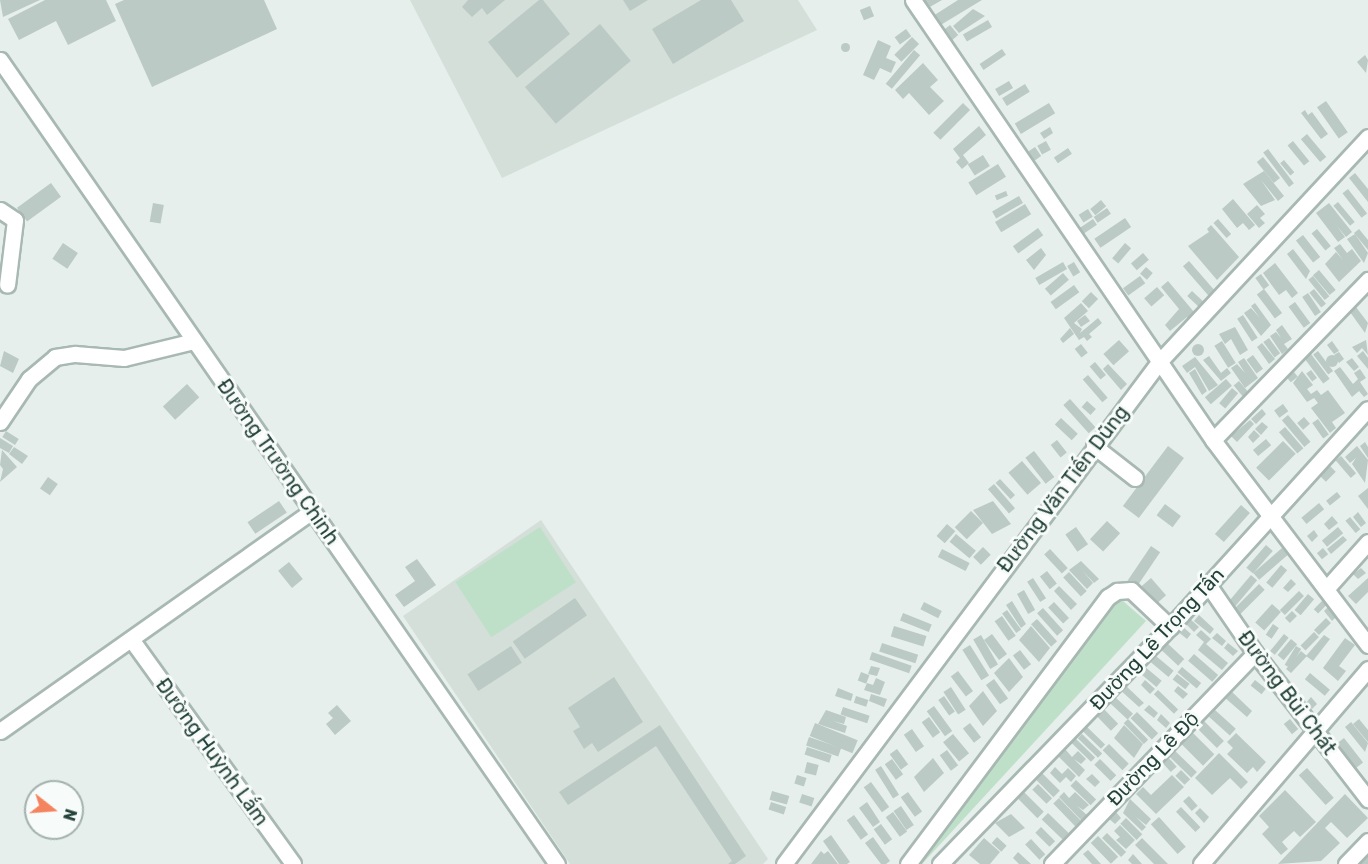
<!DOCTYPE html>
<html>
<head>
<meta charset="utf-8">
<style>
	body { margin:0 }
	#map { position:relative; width:1368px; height:864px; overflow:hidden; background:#e6efeb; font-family:Rubik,sans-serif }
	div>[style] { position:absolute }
	.built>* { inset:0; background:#d4dfda }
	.green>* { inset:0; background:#bfe0c8; transform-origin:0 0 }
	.building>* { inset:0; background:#bbcac4; transform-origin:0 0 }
	.round { border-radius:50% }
	.roads { filter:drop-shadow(2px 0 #a8b8b2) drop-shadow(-2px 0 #a8b8b2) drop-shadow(0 2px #a8b8b2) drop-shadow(0 -2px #a8b8b2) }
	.minor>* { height:15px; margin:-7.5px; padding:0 7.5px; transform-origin:7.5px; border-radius:7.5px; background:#fff }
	span { translate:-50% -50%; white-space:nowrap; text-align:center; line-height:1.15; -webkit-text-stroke:6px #f7fbf9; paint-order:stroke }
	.street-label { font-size:20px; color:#24423a }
	.north { position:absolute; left:24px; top:780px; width:60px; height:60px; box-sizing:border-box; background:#f7fbf9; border:2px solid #a3b1ad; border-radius:50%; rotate:107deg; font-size:16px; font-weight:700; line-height:24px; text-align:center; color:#24423a }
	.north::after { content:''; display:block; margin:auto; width:21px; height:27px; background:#f4845f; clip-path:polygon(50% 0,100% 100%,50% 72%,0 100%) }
</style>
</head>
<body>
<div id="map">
	<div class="built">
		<i style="clip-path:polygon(410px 0,798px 0,817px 30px,502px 178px)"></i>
		<i style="clip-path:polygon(541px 520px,768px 859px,763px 864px,570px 864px,403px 616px)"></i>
	</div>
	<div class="green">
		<i style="left:540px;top:527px;width:66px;height:101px;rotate:57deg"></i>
		<i style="clip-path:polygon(1116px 595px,1146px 621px,922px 864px,913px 864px)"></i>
	</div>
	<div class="building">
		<i style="clip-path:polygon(0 0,40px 0,3px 17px)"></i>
		<i style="clip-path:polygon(45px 0,106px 0,116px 21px,68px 45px,56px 21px,19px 40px,8px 19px)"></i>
		<i style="clip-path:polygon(124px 0,264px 0,277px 29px,152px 87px,115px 4px)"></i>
		<i style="clip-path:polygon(468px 0,505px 0,487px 15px,482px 8px,472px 17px,462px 7px)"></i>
		<i style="clip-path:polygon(539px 0,543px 0,570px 34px,517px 78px,488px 42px)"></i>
		<i style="clip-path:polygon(623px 0,648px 0,630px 11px)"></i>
		<i style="clip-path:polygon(701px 0,731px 0,744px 21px,673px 64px,652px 29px)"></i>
		<i style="clip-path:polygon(923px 0,942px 0,928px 8px)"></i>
		<i style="clip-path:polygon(958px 0,982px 0,939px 26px,933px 16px)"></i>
		<i style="left:870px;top:6px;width:11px;height:11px;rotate:68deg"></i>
		<i style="clip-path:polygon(973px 9px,985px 16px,959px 33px,953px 26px)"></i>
		<i style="left:988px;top:20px;width:8px;height:29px;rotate:60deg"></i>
		<i style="left:600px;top:24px;width:48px;height:98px;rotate:50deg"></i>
		<i style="left:950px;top:25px;width:13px;height:8px;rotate:51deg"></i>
		<i style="left:906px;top:29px;width:9px;height:14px;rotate:54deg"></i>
		<i style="left:912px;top:37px;width:10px;height:25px;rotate:45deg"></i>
		<i style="clip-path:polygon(878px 40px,891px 46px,886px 58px,896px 62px,891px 73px,880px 68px,874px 80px,863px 75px)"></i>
		<i class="round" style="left:840.5px;top:42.5px;width:9px;height:9px"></i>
		<i style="left:1002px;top:49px;width:7px;height:27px;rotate:56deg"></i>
		<i style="left:914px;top:50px;width:8px;height:44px;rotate:40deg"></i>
		<i style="clip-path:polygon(1365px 55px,1368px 60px,1366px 73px,1357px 62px)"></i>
		<i style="clip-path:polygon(923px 63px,938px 80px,930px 87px,944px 101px,929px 115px,909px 93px,903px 99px,895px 90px)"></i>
		<i style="left:1009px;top:81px;width:8px;height:16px;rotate:60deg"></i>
		<i style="left:1025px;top:84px;width:9px;height:27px;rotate:58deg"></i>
		<i style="left:1326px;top:101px;width:38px;height:11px;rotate:55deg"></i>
		<i style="left:963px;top:103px;width:10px;height:42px;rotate:45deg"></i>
		<i style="left:1049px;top:103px;width:12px;height:40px;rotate:59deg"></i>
		<i style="clip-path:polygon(1305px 110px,1308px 115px,1312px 112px,1328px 134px,1321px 139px,1301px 113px)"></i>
		<i style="clip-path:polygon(979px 126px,986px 135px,963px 155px,969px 163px,962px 169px,956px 162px,960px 158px,953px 149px)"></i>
		<i style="clip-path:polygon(1050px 127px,1053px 133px,1044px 139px,1040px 133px)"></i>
		<i style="left:1307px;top:134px;width:30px;height:8px;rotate:50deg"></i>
		<i style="left:1046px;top:141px;width:10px;height:10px;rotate:61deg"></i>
		<i style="left:1293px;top:141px;width:26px;height:7px;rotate:51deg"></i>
		<i style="left:1035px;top:147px;width:11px;height:9px;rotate:56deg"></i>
		<i style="left:1068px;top:148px;width:7px;height:17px;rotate:56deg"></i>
		<i style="left:1268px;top:149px;width:43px;height:6px;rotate:53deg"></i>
		<i style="left:983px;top:155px;width:13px;height:18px;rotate:58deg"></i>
		<i style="left:1263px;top:157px;width:27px;height:8px;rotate:51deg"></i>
		<i style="left:1284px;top:160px;width:16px;height:5px;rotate:50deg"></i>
		<i style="left:998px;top:164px;width:15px;height:35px;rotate:58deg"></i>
		<i style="clip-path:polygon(1264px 171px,1284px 196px,1278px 201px,1261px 180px,1275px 200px,1261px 206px,1243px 184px)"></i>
		<i style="clip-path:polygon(1355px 173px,1368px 189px,1368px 202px,1349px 178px)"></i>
		<i style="left:51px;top:183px;width:17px;height:42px;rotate:54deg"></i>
		<i style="left:1348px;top:189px;width:31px;height:7px;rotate:52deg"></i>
		<i style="left:1006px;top:191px;width:5px;height:12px;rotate:68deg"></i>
		<i style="left:1019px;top:196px;width:8px;height:31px;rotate:60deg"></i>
		<i style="clip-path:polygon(1233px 199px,1255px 225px,1249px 230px,1243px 223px,1237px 228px,1222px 209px)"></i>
		<i style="left:1101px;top:200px;width:8px;height:14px;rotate:50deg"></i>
		<i style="left:1338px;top:202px;width:26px;height:6px;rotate:50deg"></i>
		<i style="left:153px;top:203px;width:11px;height:19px;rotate:10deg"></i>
		<i style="clip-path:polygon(1329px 203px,1352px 232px,1346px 237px,1337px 226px,1345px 237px,1338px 242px,1316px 213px)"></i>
		<i style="left:1025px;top:204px;width:12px;height:35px;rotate:59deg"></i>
		<i style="clip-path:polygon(1257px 205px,1265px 214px,1260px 218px,1265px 223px,1259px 228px,1247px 214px)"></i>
		<i style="left:1107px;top:208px;width:7px;height:16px;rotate:56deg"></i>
		<i style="left:1088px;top:209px;width:9px;height:11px;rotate:58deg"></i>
		<i style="left:1125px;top:218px;width:11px;height:37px;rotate:56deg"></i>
		<i style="left:1093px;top:219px;width:7px;height:17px;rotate:56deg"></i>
		<i style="left:1218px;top:219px;width:20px;height:6px;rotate:49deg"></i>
		<i style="clip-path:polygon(1211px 225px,1239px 257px,1217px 280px,1188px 246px,1209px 232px,1207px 229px)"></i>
		<i style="left:1038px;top:228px;width:9px;height:31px;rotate:54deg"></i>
		<i style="left:1317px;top:229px;width:22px;height:7px;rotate:51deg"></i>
		<i style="clip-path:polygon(1359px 229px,1368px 240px,1368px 250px,1354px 233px)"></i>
		<i style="clip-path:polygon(1355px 234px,1368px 253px,1364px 263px,1347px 239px)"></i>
		<i style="left:1303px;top:235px;width:28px;height:9px;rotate:52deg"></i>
		<i style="left:63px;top:243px;width:18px;height:19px;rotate:34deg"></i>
		<i style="left:1125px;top:243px;width:8px;height:20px;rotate:40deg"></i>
		<i style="clip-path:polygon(1340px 244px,1347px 253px,1352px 249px,1361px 261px,1339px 282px,1325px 264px,1336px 252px,1343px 260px,1334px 248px)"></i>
		<i style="clip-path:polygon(1041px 248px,1046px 255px,1034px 270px,1026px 260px)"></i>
		<i style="clip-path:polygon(1293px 249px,1310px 271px,1306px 279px,1287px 254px)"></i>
		<i style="left:1143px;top:253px;width:9px;height:16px;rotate:49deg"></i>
		<i style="left:1189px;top:261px;width:44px;height:8px;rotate:49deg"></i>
		<i style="left:1063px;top:262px;width:8px;height:32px;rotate:60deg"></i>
		<i style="left:1074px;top:262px;width:12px;height:8px;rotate:59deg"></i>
		<i style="clip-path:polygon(1275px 263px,1298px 293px,1292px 298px,1286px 290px,1279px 295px,1263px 273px)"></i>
		<i style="left:1146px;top:267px;width:9px;height:9px;rotate:41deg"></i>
		<i style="left:1319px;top:270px;width:26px;height:8px;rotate:50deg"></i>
		<i style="left:1063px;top:273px;width:9px;height:24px;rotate:49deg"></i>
		<i style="left:1261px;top:274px;width:14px;height:7px;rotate:54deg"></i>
		<i style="left:1140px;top:276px;width:9px;height:21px;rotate:54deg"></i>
		<i style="left:1313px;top:276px;width:26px;height:6px;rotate:51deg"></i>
		<i style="clip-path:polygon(1168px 281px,1199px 318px,1192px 324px,1187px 317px,1170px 331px,1165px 325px,1179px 309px,1161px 287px)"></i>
		<i style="left:1074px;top:285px;width:9px;height:29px;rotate:54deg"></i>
		<i style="left:1157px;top:287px;width:11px;height:17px;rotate:49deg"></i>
		<i style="left:1264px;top:289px;width:30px;height:9px;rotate:53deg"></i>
		<i style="left:1314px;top:289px;width:19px;height:6px;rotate:51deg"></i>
		<i style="left:1192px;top:291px;width:21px;height:7px;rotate:43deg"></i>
		<i style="left:1091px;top:292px;width:10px;height:13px;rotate:45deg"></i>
		<i style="left:1308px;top:293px;width:23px;height:7px;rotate:56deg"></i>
		<i style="left:1295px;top:302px;width:26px;height:8px;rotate:54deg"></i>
		<i style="clip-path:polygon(1081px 303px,1088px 311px,1074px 323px,1082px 329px,1080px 333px,1098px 318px,1102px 323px,1089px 334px,1092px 337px,1087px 341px,1084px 337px,1079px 340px,1064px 318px)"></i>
		<i style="clip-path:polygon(1255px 303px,1271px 325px,1261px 336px,1244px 313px,1251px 308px,1260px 318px,1251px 306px)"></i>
		<i style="clip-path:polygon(1356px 307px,1368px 323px,1365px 333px,1350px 312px)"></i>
		<i style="clip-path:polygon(1085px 315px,1090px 321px,1081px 327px,1077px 321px)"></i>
		<i style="left:1243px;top:315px;width:27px;height:7px;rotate:57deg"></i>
		<i style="clip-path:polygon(1282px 325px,1292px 339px,1284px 344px,1288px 349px,1282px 354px,1270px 336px,1276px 332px,1281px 338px,1276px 330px)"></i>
		<i style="clip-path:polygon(1235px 327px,1248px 350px,1240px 355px,1231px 339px,1225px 344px,1219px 334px)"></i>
		<i style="clip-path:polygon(1070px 328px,1074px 334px,1063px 343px,1060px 339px)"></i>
		<i style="left:1269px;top:338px;width:19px;height:7px;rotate:54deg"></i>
		<i style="left:1119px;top:340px;width:15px;height:21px;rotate:48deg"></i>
		<i style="clip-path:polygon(1366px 340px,1368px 355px,1362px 348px,1357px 353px,1352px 347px)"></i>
		<i style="left:1222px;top:341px;width:26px;height:9px;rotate:58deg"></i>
		<i style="clip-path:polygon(1332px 341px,1339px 351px,1334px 354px,1327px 345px)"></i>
		<i style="clip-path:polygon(1262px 343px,1275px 359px,1269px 364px,1257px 347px)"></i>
		<i class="round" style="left:1192px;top:344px;width:12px;height:12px"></i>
		<i style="left:1081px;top:344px;width:11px;height:8px;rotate:52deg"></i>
		<i style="clip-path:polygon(4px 351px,19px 359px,13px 373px,0 366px)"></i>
		<i style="left:1318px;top:351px;width:25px;height:6px;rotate:53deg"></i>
		<i style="clip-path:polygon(1363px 351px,1368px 358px,1368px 369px,1357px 356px)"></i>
		<i style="clip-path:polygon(1339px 352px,1344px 359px,1339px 363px,1334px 355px)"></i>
		<i style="left:1311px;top:354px;width:31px;height:8px;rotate:53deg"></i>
		<i style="left:1253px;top:355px;width:17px;height:8px;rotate:54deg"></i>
		<i class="round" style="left:1326px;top:355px;width:12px;height:12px"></i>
		<i style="clip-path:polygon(1209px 356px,1221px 373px,1227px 368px,1231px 373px,1221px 381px,1203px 360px)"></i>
		<i style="clip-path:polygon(1195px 357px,1218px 385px,1209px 391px,1195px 367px,1187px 373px,1182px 366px)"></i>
		<i style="clip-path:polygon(1244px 358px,1258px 378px,1245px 388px,1231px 368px,1237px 364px,1245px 373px,1238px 362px)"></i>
		<i style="clip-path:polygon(1352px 358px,1359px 367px,1354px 371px,1346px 362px)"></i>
		<i style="left:1095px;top:362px;width:17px;height:7px;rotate:50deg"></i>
		<i style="clip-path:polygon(1108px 364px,1127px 384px,1121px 390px,1103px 369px)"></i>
		<i style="clip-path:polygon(1340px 367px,1353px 384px,1358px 379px,1354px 373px,1360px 369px,1366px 378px,1360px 382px,1368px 394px,1364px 397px,1359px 391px,1352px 397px,1334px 371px)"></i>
		<i style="clip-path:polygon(1195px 369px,1207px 391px,1202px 395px,1189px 373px)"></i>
		<i style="left:1311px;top:370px;width:10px;height:6px;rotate:53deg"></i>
		<i style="clip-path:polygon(1302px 371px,1313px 385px,1307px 389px,1311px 394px,1317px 390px,1321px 395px,1328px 390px,1345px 413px,1332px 422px,1336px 428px,1330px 433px,1311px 408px,1318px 403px,1314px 398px,1307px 402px,1293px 383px)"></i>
		<i style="left:1294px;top:372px;width:6px;height:9px;rotate:51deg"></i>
		<i style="left:1088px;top:375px;width:30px;height:7px;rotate:49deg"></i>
		<i style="left:1226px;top:379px;width:9px;height:28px;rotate:49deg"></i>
		<i style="left:1239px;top:381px;width:16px;height:7px;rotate:50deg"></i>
		<i style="left:187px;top:384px;width:18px;height:33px;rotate:47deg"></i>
		<i style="left:1232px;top:388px;width:8px;height:20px;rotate:40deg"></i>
		<i style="left:1070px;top:399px;width:38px;height:9px;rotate:48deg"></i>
		<i style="left:1087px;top:401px;width:12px;height:8px;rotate:42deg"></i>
		<i style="left:1283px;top:404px;width:9px;height:11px;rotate:54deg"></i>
		<i style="clip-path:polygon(1262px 409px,1266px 414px,1256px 424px,1251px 419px)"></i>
		<i style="left:1288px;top:415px;width:35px;height:8px;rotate:50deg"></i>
		<i style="left:1304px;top:417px;width:9px;height:9px;rotate:49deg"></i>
		<i style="left:1061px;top:418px;width:23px;height:9px;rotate:43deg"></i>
		<i style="left:1318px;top:419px;width:19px;height:7px;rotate:55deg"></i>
		<i style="clip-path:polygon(1250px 420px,1254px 424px,1237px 442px,1231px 436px)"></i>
		<i style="clip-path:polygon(1262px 422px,1268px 427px,1261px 435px,1255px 429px)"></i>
		<i style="left:1285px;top:427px;width:28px;height:8px;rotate:49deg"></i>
		<i style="clip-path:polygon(1254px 430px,1260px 436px,1253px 443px,1248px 437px)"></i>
		<i style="left:6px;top:431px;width:15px;height:7px;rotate:32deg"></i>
		<i style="clip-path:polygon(0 438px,13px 446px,9px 453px,0 448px)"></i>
		<i style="left:1266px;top:439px;width:8px;height:17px;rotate:50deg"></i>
		<i style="left:1057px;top:440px;width:16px;height:8px;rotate:52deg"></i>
		<i style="left:1283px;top:441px;width:18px;height:38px;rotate:45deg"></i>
		<i style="clip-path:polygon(1365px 442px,1368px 447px,1368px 458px,1360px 446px)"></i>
		<i style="left:1168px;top:446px;width:20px;height:75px;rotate:37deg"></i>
		<i style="clip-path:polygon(1357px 446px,1368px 460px,1365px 483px,1352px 464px,1356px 458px,1350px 463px,1345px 457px)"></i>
		<i style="clip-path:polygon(14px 447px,28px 456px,22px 464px,9px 454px)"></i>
		<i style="clip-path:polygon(2px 450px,17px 467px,0 482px,3px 469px,0 465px)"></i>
		<i style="left:1034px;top:451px;width:33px;height:11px;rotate:52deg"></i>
		<i style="left:1341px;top:456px;width:23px;height:7px;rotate:49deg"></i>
		<i style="left:1022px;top:461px;width:29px;height:18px;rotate:49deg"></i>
		<i style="left:1328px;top:464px;width:11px;height:14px;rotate:45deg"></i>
		<i style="left:48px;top:477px;width:12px;height:14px;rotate:35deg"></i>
		<i style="left:1000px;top:479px;width:22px;height:6px;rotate:47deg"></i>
		<i style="left:994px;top:484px;width:32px;height:8px;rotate:49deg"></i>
		<i style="clip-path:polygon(1368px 488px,1368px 509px,1358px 496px)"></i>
		<i style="left:1337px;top:492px;width:6px;height:14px;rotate:51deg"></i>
		<i style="left:279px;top:501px;width:14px;height:38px;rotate:56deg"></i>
		<i style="clip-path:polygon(993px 501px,1011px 524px,992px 534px,973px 510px)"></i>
		<i style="left:1319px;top:503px;width:8px;height:23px;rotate:50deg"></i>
		<i style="left:1165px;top:504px;width:20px;height:14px;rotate:37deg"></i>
		<i style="left:1241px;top:505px;width:12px;height:39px;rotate:42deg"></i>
		<i style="left:971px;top:511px;width:17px;height:23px;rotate:45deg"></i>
		<i style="clip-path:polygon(1358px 512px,1366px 523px,1361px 527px,1353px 517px)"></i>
		<i style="clip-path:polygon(1332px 516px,1338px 523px,1329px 530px,1324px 524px)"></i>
		<i style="left:1350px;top:517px;width:16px;height:6px;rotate:50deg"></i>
		<i style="left:1107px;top:521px;width:18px;height:25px;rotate:43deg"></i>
		<i style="left:947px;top:524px;width:11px;height:16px;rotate:41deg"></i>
		<i style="left:1076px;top:527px;width:21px;height:13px;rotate:55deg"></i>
		<i style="left:1338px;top:527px;width:8px;height:21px;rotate:50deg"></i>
		<i style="clip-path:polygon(1314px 530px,1318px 536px,1312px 542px,1307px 536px)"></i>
		<i style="left:956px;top:534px;width:26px;height:10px;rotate:40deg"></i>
		<i style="clip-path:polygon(1343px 536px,1347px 540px,1331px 554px,1327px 549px)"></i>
		<i style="left:1266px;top:545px;width:9px;height:30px;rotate:41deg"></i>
		<i style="left:1151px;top:546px;width:11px;height:45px;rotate:34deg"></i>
		<i style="left:983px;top:547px;width:11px;height:14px;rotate:45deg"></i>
		<i style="left:1282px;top:548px;width:9px;height:38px;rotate:49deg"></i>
		<i style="left:1323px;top:548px;width:8px;height:8px;rotate:50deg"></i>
		<i style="left:942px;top:549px;width:31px;height:9px;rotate:27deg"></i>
		<i style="left:1050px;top:549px;width:26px;height:8px;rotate:47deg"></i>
		<i style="clip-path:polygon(417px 559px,436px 585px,404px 607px,395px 595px,415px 581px,405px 567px)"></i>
		<i style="clip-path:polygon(1081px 561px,1099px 579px,1094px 583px,1082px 570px,1093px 583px,1087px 589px,1069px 570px)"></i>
		<i style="left:289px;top:562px;width:22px;height:14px;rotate:51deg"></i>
		<i style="left:1281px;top:565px;width:8px;height:23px;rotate:40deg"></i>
		<i style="clip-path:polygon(1361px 568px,1366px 573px,1358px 579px,1353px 574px)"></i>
		<i style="left:1047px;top:571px;width:16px;height:9px;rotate:52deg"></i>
		<i style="left:1069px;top:572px;width:26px;height:8px;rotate:47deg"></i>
		<i style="left:1251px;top:575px;width:8px;height:34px;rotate:40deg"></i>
		<i style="left:1033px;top:578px;width:24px;height:7px;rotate:57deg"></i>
		<i style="left:1151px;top:578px;width:23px;height:13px;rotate:49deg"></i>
		<i style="clip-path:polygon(1368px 578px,1368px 592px,1356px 604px,1348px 596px)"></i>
		<i style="clip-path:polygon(1291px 579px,1296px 584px,1288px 592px,1283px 588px)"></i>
		<i style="left:1259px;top:584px;width:8px;height:35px;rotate:45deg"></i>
		<i style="clip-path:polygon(1059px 586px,1077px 604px,1071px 610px,1054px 591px)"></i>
		<i style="left:1024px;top:590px;width:23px;height:8px;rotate:61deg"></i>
		<i style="left:1299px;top:591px;width:7px;height:27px;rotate:45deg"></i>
		<i style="left:1308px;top:594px;width:8px;height:21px;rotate:40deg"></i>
		<i style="left:575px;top:598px;width:21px;height:76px;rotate:55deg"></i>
		<i style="left:1323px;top:600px;width:6px;height:13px;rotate:45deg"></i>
		<i style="clip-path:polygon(1012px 601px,1026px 624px,1021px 628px,1006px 605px)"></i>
		<i style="left:924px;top:602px;width:20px;height:8px;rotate:27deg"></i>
		<i style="left:1054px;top:602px;width:22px;height:8px;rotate:47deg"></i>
		<i style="left:1272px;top:604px;width:12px;height:25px;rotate:42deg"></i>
		<i style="clip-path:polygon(1328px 607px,1337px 616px,1332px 621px,1324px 611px)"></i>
		<i style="left:1043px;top:608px;width:30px;height:8px;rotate:48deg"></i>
		<i style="left:1007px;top:610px;width:24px;height:6px;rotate:54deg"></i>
		<i style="left:1292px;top:611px;width:7px;height:10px;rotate:45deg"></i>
		<i style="left:903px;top:613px;width:31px;height:8px;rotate:22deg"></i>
		<i style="clip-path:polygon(1199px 615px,1214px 629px,1210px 634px,1194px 621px)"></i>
		<i style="left:1002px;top:616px;width:24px;height:9px;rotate:55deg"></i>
		<i style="clip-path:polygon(1189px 618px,1199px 627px,1194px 632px,1185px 623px)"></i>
		<i style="left:1326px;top:618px;width:7px;height:17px;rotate:45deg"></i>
		<i style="left:1037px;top:619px;width:30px;height:8px;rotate:48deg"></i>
		<i style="left:1273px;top:624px;width:7px;height:13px;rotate:34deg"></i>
		<i style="left:894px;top:626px;width:34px;height:11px;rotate:17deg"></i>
		<i style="clip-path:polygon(1031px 626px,1050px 648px,1039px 662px,1019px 640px)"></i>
		<i style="clip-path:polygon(1182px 626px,1191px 634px,1187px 639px,1177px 631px)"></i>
		<i style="clip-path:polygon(1201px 630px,1211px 639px,1206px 644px,1228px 663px,1222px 670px,1198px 650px,1204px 642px,1196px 635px)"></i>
		<i style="left:1314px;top:632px;width:7px;height:19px;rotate:45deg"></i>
		<i style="clip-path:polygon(1217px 633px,1226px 641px,1222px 646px,1212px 638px)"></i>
		<i style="left:992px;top:634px;width:25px;height:10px;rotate:53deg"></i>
		<i style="left:1284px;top:634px;width:6px;height:22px;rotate:39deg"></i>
		<i style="left:981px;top:635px;width:34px;height:9px;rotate:60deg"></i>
		<i style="clip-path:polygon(1324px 635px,1330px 639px,1313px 661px,1306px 656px)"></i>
		<i style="clip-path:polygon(1345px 638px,1355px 645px,1339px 666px,1346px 671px,1338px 681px,1323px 668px)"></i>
		<i style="left:1291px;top:639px;width:8px;height:21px;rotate:40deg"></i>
		<i style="left:1166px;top:642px;width:25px;height:9px;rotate:43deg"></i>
		<i style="left:882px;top:643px;width:38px;height:9px;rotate:18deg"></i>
		<i style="clip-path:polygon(1228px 643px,1238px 651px,1233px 656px,1224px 648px)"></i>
		<i style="left:970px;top:645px;width:36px;height:9px;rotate:58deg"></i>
		<i style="left:511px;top:646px;width:20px;height:52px;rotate:57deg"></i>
		<i style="left:1296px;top:646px;width:6px;height:22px;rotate:31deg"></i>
		<i style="left:1020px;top:650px;width:18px;height:9px;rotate:52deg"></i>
		<i style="clip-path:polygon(1301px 651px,1307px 656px,1291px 673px,1286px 669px)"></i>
		<i style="left:872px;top:652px;width:42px;height:8px;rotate:19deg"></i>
		<i style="left:1194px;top:654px;width:32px;height:9px;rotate:41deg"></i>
		<i style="left:1156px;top:656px;width:23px;height:8px;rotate:40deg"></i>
		<i style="clip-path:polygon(1009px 658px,1023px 677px,1009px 692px,994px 673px)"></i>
		<i style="clip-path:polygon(871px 666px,880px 668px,877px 676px,868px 674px)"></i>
		<i style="left:1144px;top:666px;width:23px;height:8px;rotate:40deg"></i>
		<i style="left:1182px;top:667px;width:25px;height:7px;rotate:40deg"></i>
		<i style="left:958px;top:671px;width:25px;height:9px;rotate:53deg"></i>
		<i style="left:861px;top:672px;width:9px;height:9px;rotate:21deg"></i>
		<i style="left:1310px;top:673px;width:26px;height:8px;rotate:40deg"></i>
		<i style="left:1177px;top:674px;width:16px;height:7px;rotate:38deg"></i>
		<i style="clip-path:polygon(614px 677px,643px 722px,598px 752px,592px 743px,584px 749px,573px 731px,580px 727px,568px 708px)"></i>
		<i style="clip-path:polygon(876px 678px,885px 682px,880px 695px,864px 690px,867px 683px,873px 685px)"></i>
		<i style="left:994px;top:679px;width:24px;height:10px;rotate:54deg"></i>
		<i style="clip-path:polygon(1145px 680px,1155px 689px,1150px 694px,1141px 685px)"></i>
		<i style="left:1255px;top:680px;width:14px;height:7px;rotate:39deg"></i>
		<i style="clip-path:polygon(1124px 684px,1144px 703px,1139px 707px,1119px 689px)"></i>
		<i style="clip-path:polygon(1178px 686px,1188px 694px,1183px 699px,1174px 691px)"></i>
		<i style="left:951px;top:687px;width:27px;height:9px;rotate:57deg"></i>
		<i style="clip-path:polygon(838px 688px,853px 694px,851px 701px,835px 696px)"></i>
		<i style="left:1158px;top:690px;width:28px;height:6px;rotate:44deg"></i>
		<i style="clip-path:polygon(1230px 690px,1252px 711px,1247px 717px,1224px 697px)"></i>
		<i style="clip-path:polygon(983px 691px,997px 711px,983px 726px,969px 706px)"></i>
		<i style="clip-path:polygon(871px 694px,887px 699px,884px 707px,869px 701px)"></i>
		<i style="left:856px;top:696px;width:13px;height:7px;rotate:18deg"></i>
		<i style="left:944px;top:696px;width:19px;height:7px;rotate:55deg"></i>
		<i style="left:1114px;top:696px;width:26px;height:8px;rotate:43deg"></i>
		<i style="clip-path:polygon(1311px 697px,1317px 704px,1312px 709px,1306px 703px)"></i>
		<i style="left:1098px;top:703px;width:29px;height:10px;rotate:46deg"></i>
		<i style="clip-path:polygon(337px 705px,351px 721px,335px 735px,326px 724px,333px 718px,328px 713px)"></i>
		<i style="clip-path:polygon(1149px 705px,1158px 713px,1154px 718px,1144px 710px)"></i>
		<i style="left:934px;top:706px;width:31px;height:9px;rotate:54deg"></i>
		<i style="left:843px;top:707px;width:28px;height:8px;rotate:18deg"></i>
		<i style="clip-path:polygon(826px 710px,846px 717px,844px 724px,833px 721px,847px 726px,845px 733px,818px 724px)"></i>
		<i style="left:1215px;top:710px;width:28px;height:9px;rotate:42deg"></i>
		<i style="left:1137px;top:712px;width:30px;height:9px;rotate:45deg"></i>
		<i style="clip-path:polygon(1161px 714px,1170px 723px,1166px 728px,1157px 720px)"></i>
		<i style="left:929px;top:717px;width:19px;height:9px;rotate:54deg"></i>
		<i style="left:1128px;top:719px;width:29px;height:6px;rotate:46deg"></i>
		<i style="left:1202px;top:719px;width:31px;height:10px;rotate:45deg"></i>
		<i style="left:1290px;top:719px;width:13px;height:8px;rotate:51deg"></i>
		<i style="clip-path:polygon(1359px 719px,1368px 730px,1368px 742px,1353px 724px)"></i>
		<i style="clip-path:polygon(1351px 722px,1368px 743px,1365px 752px,1345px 727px)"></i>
		<i style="left:815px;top:723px;width:46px;height:14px;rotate:22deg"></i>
		<i style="left:970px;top:723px;width:18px;height:9px;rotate:52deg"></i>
		<i style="clip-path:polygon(660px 725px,746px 856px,735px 864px,728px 864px,732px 861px,656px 746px,568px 805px,559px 792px)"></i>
		<i style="left:1085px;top:725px;width:28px;height:6px;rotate:44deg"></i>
		<i style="clip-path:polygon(1124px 725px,1143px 744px,1134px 758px,1114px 738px)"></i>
		<i style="left:912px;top:729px;width:21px;height:10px;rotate:55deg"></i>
		<i style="left:1191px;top:731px;width:33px;height:16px;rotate:45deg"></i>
		<i style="clip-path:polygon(1236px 733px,1266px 762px,1257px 772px,1253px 767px,1247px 773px,1227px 754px,1233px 748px,1227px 742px)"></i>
		<i style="left:953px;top:734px;width:25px;height:13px;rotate:50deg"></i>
		<i style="left:1082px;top:734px;width:28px;height:6px;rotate:44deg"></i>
		<i style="left:809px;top:737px;width:34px;height:9px;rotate:19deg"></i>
		<i style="left:1075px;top:738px;width:28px;height:6px;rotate:44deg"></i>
		<i style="left:1344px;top:738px;width:31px;height:9px;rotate:52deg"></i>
		<i style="left:1109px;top:744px;width:28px;height:9px;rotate:45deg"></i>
		<i style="left:807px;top:747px;width:26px;height:8px;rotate:18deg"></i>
		<i style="left:1171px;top:747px;width:36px;height:8px;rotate:44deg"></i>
		<i style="left:897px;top:749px;width:19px;height:9px;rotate:54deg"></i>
		<i style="clip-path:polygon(1065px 749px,1072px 757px,1078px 751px,1086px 759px,1081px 764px,1074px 759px,1085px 770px,1079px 777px,1058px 756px)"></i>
		<i style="left:947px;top:750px;width:19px;height:9px;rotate:54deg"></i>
		<i style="clip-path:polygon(1219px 753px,1248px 782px,1241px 789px,1230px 778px,1212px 795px,1195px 778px)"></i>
		<i style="left:1168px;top:757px;width:13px;height:8px;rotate:48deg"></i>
		<i style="clip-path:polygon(933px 758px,944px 773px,924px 792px,914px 777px)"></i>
		<i style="left:892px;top:759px;width:19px;height:9px;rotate:54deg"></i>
		<i style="left:1100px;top:759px;width:23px;height:8px;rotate:45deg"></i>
		<i style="left:807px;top:762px;width:12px;height:11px;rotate:14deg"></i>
		<i style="left:881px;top:766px;width:34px;height:7px;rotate:58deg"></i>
		<i style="clip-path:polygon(1055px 767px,1062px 774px,1068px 768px,1076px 776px,1071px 782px,1066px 777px,1060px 783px,1050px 773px)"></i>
		<i style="left:1307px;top:768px;width:40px;height:11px;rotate:48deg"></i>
		<i style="left:1181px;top:770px;width:13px;height:8px;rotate:45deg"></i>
		<i style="left:1040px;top:771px;width:28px;height:9px;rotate:45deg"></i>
		<i style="clip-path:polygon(1092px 774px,1100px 782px,1095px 787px,1086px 779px)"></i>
		<i style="left:797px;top:775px;width:10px;height:9px;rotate:17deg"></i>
		<i style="clip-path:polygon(1172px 775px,1184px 787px,1156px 814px,1136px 794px,1143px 787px,1151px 795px)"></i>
		<i style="left:1076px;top:780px;width:28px;height:8px;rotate:44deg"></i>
		<i style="left:871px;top:782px;width:31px;height:9px;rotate:54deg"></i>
		<i style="left:1038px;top:784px;width:20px;height:8px;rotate:45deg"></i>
		<i style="clip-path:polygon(1285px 790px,1316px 822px,1300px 837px,1294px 831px,1282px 842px,1288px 849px,1281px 855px,1262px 834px,1269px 827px,1259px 816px)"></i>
		<i style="left:772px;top:791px;width:18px;height:9px;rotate:16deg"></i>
		<i style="left:908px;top:792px;width:24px;height:9px;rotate:54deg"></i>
		<i style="left:1024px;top:792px;width:28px;height:9px;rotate:45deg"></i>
		<i style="clip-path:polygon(1064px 792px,1069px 798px,1075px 792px,1089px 805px,1083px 810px,1077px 806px,1088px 816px,1082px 821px,1059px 797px)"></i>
		<i style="left:802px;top:794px;width:13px;height:9px;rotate:18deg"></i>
		<i style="clip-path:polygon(1345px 794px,1368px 818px,1347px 838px,1331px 822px,1325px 828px,1340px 843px,1321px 861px,1278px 864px)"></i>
		<i style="left:1189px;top:796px;width:13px;height:8px;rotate:48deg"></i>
		<i style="left:1059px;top:798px;width:35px;height:8px;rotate:46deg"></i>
		<i style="clip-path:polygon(1130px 799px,1151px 819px,1146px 825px,1136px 817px,1146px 827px,1142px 831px,1123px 813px)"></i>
		<i style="left:771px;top:802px;width:16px;height:8px;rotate:18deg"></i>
		<i style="clip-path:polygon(867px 802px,880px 822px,873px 827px,859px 808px)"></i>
		<i style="left:901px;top:806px;width:23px;height:9px;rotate:56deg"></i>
		<i style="left:1181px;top:807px;width:28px;height:7px;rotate:46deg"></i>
		<i style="clip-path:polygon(1200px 808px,1209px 817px,1204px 823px,1195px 813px)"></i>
		<i style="clip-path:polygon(1115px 811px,1121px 818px,1115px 824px,1108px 818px)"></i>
		<i style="left:893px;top:812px;width:24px;height:9px;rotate:54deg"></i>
		<i style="left:1048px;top:813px;width:29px;height:9px;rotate:44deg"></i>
		<i style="clip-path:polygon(1011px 814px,1025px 828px,1009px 837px,995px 823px)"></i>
		<i style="left:854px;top:815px;width:24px;height:9px;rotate:54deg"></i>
		<i style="left:1159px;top:817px;width:40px;height:11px;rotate:48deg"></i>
		<i style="left:1126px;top:818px;width:23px;height:8px;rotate:45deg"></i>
		<i style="left:881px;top:824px;width:19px;height:9px;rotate:54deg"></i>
		<i style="clip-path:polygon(1120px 825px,1135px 840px,1126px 849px,1116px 840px,1120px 837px,1114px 831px)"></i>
		<i style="left:1041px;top:827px;width:20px;height:8px;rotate:45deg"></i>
		<i style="left:1107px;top:833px;width:27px;height:7px;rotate:45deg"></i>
		<i style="clip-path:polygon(831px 835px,850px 862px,847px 864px,839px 864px,823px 841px)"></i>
		<i style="left:1098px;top:836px;width:29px;height:10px;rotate:46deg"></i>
		<i style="clip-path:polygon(873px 837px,890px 861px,886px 864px,881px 864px,865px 843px)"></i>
		<i style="left:997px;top:837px;width:13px;height:8px;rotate:42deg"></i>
		<i style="clip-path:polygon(984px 838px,1000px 852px,990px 864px,980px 864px,969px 855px)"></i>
		<i style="clip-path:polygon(1142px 838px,1168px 864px,1154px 864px,1135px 845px)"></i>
		<i style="left:1031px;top:839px;width:21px;height:8px;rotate:47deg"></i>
		<i style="clip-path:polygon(1368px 849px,1368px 864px,1353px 864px)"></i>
		<i style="clip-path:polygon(1088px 850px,1101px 864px,1092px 864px,1083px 854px)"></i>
		<i style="clip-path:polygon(821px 851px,824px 854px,828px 851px,838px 864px,811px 864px)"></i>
		<i style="clip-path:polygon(1018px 852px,1031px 864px,1019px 864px,1013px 858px)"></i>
		<i style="clip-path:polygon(1133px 854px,1142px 864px,1132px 864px,1128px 860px)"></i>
	</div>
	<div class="roads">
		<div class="minor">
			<i style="left:913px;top:0;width:533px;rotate:55.71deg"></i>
			<i style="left:1213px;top:440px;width:257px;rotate:52.9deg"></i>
			<i style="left:0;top:60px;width:978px;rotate:55.29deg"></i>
			<i style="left:0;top:210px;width:18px;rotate:34deg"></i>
			<i style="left:15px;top:220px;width:65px;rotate:97deg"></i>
			<i style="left:0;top:422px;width:52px;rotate:-56deg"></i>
			<i style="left:29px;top:379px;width:34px;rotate:-40deg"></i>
			<i style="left:55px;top:357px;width:20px;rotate:-9deg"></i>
			<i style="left:75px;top:354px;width:49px;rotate:4.7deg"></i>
			<i style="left:124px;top:358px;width:72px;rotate:-13.7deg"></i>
			<i style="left:1213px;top:440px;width:223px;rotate:-45.9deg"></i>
			<i style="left:1094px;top:446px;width:52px;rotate:38deg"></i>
			<i style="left:1209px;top:586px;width:81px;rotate:55.5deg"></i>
			<i style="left:1255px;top:653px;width:185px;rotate:52.3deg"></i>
			<i style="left:1326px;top:589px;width:63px;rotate:-48.2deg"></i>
			<i style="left:131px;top:639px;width:277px;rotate:54.2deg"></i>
			<i style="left:0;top:731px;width:382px;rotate:-35.2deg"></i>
			<i style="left:784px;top:864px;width:627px;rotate:-53.24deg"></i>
			<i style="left:1159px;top:362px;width:307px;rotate:-47.1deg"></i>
			<i style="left:908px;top:864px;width:334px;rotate:-53.2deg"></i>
			<i style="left:1108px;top:597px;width:11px;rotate:-34deg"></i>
			<i style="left:1117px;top:591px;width:14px;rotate:-4deg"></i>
			<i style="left:1131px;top:590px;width:54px;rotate:43.5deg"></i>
			<i style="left:940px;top:864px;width:330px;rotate:-45.9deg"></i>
			<i style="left:1170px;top:627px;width:294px;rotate:-47.8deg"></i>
			<i style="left:1052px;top:864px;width:293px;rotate:-46.1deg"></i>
			<i style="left:1201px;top:864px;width:257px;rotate:-49.4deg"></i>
			<i style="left:1346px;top:864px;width:32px;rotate:-46deg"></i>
		</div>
	</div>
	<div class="street-label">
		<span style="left:278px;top:462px;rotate:55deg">Đường Trường Chinh</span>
		<span style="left:1063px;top:489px;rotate:-53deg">Đường Văn Tiến Dũng</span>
		<span style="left:1157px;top:639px;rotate:-47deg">Đường Lê Trọng Tấn</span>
		<span style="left:1287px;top:693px;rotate:53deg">Đường Bùi Chát</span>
		<span style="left:212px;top:752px;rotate:54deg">Đường Huỳnh Lắm</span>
		<span style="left:1153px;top:759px;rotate:-46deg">Đường Lê Độ</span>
	</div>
	<div class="north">N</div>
</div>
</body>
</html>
